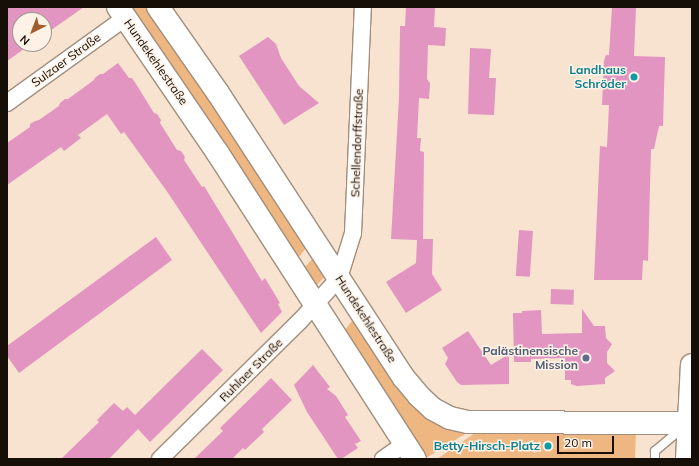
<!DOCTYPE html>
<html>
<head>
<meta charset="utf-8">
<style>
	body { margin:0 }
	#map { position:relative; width:699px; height:466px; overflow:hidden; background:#f7e3d0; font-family:Mulish,sans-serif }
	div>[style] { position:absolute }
	.green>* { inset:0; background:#eeb681 }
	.building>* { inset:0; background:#e295c1; transform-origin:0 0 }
	.roads { filter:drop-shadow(1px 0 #a18e7d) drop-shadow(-1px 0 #a18e7d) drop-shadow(0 1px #a18e7d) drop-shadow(0 -1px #a18e7d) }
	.lane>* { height:8px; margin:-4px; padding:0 4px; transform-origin:4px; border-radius:4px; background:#fff }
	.street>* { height:16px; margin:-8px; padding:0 8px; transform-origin:8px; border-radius:8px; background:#fff }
	.secondary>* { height:22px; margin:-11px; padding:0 11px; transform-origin:11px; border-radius:11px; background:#fff }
	.dots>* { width:11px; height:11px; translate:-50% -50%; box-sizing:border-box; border:2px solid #fef1e6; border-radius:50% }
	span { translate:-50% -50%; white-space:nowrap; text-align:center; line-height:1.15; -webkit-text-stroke:3px #fef1e6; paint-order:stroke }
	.street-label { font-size:12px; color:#150f08 }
	.culture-label { font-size:12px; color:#0d838f; font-weight:700 }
	.right { translate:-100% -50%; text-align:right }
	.service-label { font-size:12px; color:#4e5e75; font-weight:700 }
	.frame { position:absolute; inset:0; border:8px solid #150f08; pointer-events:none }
	.north { position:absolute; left:12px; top:12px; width:40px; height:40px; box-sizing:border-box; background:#fef1e6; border:1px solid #a1978d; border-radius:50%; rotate:222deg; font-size:11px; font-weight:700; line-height:16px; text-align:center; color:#150f08 }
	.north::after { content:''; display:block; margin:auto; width:14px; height:18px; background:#a15d2e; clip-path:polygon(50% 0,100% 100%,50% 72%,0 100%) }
	.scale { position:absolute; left:557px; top:436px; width:57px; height:18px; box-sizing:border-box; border:2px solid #150f08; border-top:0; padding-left:5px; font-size:12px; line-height:14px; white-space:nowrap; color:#150f08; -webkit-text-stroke:3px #fef1e6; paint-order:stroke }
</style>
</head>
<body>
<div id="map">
	<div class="green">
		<i style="clip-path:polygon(129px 7px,146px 7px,199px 82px,307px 247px,298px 258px)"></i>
		<i style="clip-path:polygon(314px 257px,325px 276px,317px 285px,314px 283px,304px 268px)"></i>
		<i style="clip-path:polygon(354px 318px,470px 431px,426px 458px,345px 330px)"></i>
		<i style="clip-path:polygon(478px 431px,636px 431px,635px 459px,437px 459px)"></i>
	</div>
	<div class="building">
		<i style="clip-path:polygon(7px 7px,84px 7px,44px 35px,44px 20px,20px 20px,20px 44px,31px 44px,7px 61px)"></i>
		<i style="clip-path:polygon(406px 7px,435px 7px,434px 27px,446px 28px,445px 46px,428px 45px,427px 79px,430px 83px,429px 99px,419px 98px,417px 138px,421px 138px,420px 151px,424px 152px,423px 239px,433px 239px,432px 274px,442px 290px,406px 313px,386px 282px,416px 263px,417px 240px,391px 239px,399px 98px,400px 26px,405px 26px)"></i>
		<i style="clip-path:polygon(612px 7px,636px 7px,634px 56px,665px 57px,663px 126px,659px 126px,654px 149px,651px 149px,648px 261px,643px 260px,642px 280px,594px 280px,600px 146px,607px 147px,609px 105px,602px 105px,604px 61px,606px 55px,609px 55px)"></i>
		<i style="clip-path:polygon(268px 37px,276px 44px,281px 58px,299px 86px,319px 103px,284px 125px,239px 56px)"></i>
		<i style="clip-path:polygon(470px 48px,491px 49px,489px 78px,496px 78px,494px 115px,468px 114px)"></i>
		<i style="clip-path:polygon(118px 63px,129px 78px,132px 78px,136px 84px,154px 113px,157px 114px,161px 120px,160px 123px,177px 150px,181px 151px,185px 157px,184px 160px,202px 187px,204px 186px,262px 281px,265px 278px,280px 303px,278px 304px,282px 312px,261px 333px,166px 190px,124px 132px,121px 134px,107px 114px,78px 135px,81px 138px,64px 151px,61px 147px,7px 185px,7px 143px,30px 127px,30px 124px,35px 121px,39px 120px,59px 106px,60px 103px,65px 99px,68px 99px,94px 80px,95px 78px,100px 74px,103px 74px)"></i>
		<i style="left:519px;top:230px;width:14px;height:46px;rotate:4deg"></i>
		<i style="clip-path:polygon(156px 237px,172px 260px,19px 373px,7px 356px,7px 346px)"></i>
		<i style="left:551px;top:289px;width:23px;height:15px;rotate:2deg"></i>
		<i style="clip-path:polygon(582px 309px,594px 326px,605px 326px,606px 338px,612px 344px,607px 352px,607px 363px,615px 371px,605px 378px,605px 384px,577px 386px,571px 384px,571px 380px,565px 380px,565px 358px,531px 359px,531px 362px,514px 362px,513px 313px,522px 313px,522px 311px,541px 310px,542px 334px,582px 333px)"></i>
		<i style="clip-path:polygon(468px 331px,491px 365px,509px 354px,509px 384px,461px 385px,457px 382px,445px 364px,448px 358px,442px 348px)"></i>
		<i style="clip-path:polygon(202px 349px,223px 370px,150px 442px,138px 429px,109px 459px,61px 459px,99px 422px,97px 420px,114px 403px,123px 411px,127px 407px,135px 415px)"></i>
		<i style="clip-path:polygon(313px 365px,330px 387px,327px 389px,336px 396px,348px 415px,345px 417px,361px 441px,355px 444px,358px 448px,341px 459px,338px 459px,307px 412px,294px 385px)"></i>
		<i style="clip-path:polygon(271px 378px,292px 400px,262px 429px,264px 432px,245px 450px,243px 448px,232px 459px,194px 459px,223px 431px,220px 428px)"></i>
	</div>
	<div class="roads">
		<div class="lane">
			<i style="left:655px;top:459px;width:8px;rotate:-90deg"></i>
			<i style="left:655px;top:451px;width:38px;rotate:-40deg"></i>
		</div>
		<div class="street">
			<i style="left:7px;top:103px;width:145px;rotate:-35.8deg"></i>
			<i style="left:160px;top:459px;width:197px;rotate:-44.6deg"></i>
			<i style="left:300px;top:321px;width:58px;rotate:-47.8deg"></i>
			<i style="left:339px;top:278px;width:47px;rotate:-72.7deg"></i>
			<i style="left:353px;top:233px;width:226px;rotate:-87.5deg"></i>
			<i style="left:383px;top:459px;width:28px;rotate:-35deg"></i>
		</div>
		<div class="secondary">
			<i style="left:118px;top:7px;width:176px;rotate:55.7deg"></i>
			<i style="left:217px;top:152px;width:365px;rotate:57.2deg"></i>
			<i style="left:158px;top:7px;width:105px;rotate:55.1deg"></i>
			<i style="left:218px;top:93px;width:340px;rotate:56.9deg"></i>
			<i style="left:404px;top:378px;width:23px;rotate:50deg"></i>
			<i style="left:419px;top:396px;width:19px;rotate:43deg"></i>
			<i style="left:433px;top:409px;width:19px;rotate:28deg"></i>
			<i style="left:450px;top:418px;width:18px;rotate:13deg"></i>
			<i style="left:468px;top:422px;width:224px;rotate:0.3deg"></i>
			<i style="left:687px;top:459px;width:94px;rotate:-87deg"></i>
		</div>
	</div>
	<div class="dots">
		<i style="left:634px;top:77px;background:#0f9aa8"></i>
		<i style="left:586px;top:358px;background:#5c6f8a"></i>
		<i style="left:548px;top:446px;background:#0f9aa8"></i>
	</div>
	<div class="street-label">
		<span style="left:66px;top:60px;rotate:-36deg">Sulzaer Straße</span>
		<span style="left:156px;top:62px;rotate:55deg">Hundekehlestraße</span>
		<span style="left:357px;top:143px;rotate:-88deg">Schellendorffstraße</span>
		<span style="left:366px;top:319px;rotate:57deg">Hundekehlestraße</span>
		<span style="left:251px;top:370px;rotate:-45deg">Ruhlaer Straße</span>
	</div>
	<div class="culture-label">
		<span class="right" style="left:626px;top:77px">Landhaus<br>Schröder</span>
		<span class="right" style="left:540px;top:446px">Betty-Hirsch-Platz</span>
	</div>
	<div class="service-label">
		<span class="right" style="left:578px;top:358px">Palästinensische<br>Mission</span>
	</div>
	<div class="frame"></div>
	<div class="north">N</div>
	<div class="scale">20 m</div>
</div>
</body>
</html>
